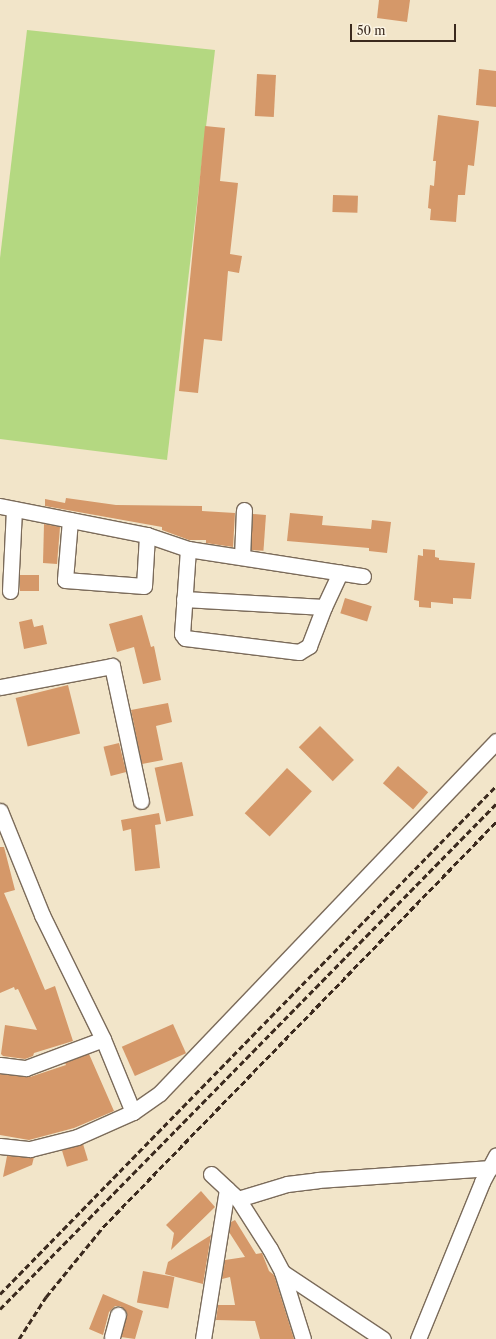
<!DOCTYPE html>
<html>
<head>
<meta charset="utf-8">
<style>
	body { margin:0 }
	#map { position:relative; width:496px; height:1339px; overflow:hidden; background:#f2e5c9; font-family:"Libre Caslon Text",serif }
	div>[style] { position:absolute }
	.green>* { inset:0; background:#b4d881 }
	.building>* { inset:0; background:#d59869; transform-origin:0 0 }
	.roads { filter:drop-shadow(1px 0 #7b6b5a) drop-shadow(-1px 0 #7b6b5a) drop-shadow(0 1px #7b6b5a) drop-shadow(0 -1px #7b6b5a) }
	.minor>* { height:15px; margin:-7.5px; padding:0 7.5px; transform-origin:7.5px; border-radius:7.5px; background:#fff }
	.rail>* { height:3px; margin-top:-1.5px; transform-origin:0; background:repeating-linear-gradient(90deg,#3b2a1e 0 6px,transparent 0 9px) }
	span { translate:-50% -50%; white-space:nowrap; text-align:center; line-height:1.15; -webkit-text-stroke:3px #fcf5e5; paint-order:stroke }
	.scale { position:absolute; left:350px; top:24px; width:106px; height:18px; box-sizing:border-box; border:2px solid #3b2a1e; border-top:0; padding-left:5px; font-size:12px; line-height:14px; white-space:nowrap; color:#3b2a1e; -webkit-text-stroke:3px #fcf5e5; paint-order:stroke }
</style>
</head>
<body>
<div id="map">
	<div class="green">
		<i style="clip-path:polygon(27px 30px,215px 50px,167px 460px,0 439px,0 258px)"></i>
	</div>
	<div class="building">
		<i style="clip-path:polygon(379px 0,410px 0,407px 22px,377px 18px)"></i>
		<i style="clip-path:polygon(479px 69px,496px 71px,496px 107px,476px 105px)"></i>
		<i style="left:257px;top:74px;width:19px;height:42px;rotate:3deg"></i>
		<i style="clip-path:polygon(438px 115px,479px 121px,474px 166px,468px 165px,465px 195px,458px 195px,456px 222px,430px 220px,431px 209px,428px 208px,430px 185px,434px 186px,436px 161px,433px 161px)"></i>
		<i style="clip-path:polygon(205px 126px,225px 128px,220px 181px,238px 183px,230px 254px,242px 256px,239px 273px,228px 271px,222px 341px,204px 339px,198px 393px,179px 391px)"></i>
		<i style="left:333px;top:195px;width:25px;height:17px;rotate:2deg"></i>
		<i style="clip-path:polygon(66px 498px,116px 505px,202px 506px,202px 511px,235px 513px,233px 547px,206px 543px,206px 540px,189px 540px,162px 530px,162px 527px,45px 506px,45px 499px,65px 503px)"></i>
		<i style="clip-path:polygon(290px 513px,323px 516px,322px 525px,371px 529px,372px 520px,391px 522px,387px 553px,369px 551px,369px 548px,287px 541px)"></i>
		<i style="left:253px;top:514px;width:13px;height:36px;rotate:4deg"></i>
		<i style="clip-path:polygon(44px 524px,60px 527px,57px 564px,43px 563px)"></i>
		<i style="clip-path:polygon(423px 549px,435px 550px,435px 557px,439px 558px,439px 560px,475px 563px,471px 599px,453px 598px,453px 604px,431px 602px,431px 608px,419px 607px,419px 601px,414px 600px,418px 555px,423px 556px)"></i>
		<i style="left:20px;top:575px;width:19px;height:16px"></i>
		<i style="left:345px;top:598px;width:28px;height:16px;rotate:17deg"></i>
		<i style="clip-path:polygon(142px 615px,151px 647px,154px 646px,161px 680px,143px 684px,134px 647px,117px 652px,109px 624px)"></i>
		<i style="clip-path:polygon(32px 619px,34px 627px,43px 625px,47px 644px,24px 649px,19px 622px)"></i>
		<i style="left:68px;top:685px;width:50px;height:54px;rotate:76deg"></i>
		<i style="clip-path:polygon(168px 703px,172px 722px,156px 726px,163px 760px,142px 764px,131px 710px)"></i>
		<i style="left:320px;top:726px;width:48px;height:30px;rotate:45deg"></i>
		<i style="left:119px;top:743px;width:30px;height:16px;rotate:76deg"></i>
		<i style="left:182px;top:762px;width:55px;height:28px;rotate:78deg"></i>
		<i style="left:398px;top:766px;width:40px;height:23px;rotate:41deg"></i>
		<i style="left:287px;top:768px;width:34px;height:62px;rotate:43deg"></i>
		<i style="clip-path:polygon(159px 813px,161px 824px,155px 825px,160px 868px,135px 871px,131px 829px,123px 831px,121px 820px)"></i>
		<i style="clip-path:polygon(0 847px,4px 847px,15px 890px,4px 893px,45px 990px,55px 986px,73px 1041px,34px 1053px,33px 1056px,25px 1059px,3px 1056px,1px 1054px,5px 1025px,37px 1030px,18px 989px,15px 990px,14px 987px,0 993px)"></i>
		<i style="left:173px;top:1024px;width:32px;height:56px;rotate:66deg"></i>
		<i style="clip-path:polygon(89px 1054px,114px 1111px,74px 1128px,29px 1140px,0 1135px,0 1074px,30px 1077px,66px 1065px,65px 1063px)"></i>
		<i style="left:83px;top:1144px;width:17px;height:22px;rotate:73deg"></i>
		<i style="clip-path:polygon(7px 1156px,34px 1157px,32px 1165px,3px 1177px)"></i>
		<i style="clip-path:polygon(201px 1191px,215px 1207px,171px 1250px,174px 1233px,166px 1225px)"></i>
		<i style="clip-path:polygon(235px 1220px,256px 1254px,262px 1253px,269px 1271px,274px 1275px,294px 1339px,260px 1339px,255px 1321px,216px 1320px,218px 1305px,235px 1305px,230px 1277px,222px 1279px,225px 1260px,245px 1257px,229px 1232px,231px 1222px)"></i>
		<i style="clip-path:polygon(211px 1235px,203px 1284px,165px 1274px,168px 1262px)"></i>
		<i style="left:143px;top:1271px;width:32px;height:32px;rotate:11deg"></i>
		<i style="clip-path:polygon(103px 1294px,143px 1311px,135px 1339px,121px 1337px,127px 1313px,120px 1306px,115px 1306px,109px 1312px,103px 1335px,89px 1329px)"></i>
	</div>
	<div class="roads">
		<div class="minor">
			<i style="left:0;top:506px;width:150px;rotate:11.2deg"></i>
			<i style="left:147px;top:535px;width:43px;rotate:18.9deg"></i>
			<i style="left:188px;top:549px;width:177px;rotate:8.8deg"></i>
			<i style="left:70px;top:520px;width:60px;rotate:94.8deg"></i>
			<i style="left:65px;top:580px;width:79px;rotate:4.3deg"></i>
			<i style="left:144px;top:586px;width:51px;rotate:-86.6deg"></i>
			<i style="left:188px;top:549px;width:85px;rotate:94deg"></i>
			<i style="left:182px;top:634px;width:5px;rotate:53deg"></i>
			<i style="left:185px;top:638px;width:115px;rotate:7deg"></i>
			<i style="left:299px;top:652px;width:12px;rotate:-31deg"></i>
			<i style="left:309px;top:646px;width:42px;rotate:-69deg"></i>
			<i style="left:242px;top:557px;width:47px;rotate:-87.6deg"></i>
			<i style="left:10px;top:591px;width:82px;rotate:-87.2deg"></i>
			<i style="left:184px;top:599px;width:140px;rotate:3.3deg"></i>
			<i style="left:324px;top:607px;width:38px;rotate:-65deg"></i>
			<i style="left:0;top:687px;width:114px;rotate:-10.6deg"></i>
			<i style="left:112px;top:666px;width:138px;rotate:77.9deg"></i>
			<i style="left:0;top:811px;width:112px;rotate:68deg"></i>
			<i style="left:42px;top:915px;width:138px;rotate:63.8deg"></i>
			<i style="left:103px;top:1039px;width:79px;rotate:67.7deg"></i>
			<i style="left:0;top:1065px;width:26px;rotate:7deg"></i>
			<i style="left:26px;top:1068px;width:82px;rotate:-20.6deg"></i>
			<i style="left:0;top:1146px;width:30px;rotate:6deg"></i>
			<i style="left:30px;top:1149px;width:49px;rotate:-14.3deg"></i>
			<i style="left:77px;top:1137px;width:61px;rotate:-24.1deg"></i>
			<i style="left:133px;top:1112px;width:33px;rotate:-35deg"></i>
			<i style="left:160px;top:1093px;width:487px;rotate:-46.3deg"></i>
			<i style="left:211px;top:1174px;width:37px;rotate:43deg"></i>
			<i style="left:238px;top:1199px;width:59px;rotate:57.4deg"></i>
			<i style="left:270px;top:1249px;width:26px;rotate:62deg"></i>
			<i style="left:282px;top:1272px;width:70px;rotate:72.6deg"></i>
			<i style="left:238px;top:1199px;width:51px;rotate:-17deg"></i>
			<i style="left:287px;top:1184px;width:31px;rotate:-7deg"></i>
			<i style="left:318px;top:1180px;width:173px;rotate:-4deg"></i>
			<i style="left:282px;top:1272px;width:121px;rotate:33.6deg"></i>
			<i style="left:112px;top:1337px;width:23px;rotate:-75deg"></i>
			<i style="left:203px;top:1339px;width:152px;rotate:-80.9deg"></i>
			<i style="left:418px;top:1339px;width:170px;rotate:-67.8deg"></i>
			<i style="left:482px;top:1182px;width:30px;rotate:-62deg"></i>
		</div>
	</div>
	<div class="rail">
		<i style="left:0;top:1294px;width:710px;rotate:-45.68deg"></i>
		<i style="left:0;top:1309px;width:708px;rotate:-45.52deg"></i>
		<i style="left:19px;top:1339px;width:50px;rotate:-57.3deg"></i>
		<i style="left:46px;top:1297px;width:90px;rotate:-50.8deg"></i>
		<i style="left:103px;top:1227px;width:564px;rotate:-45.86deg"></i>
	</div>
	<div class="scale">50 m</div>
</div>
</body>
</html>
